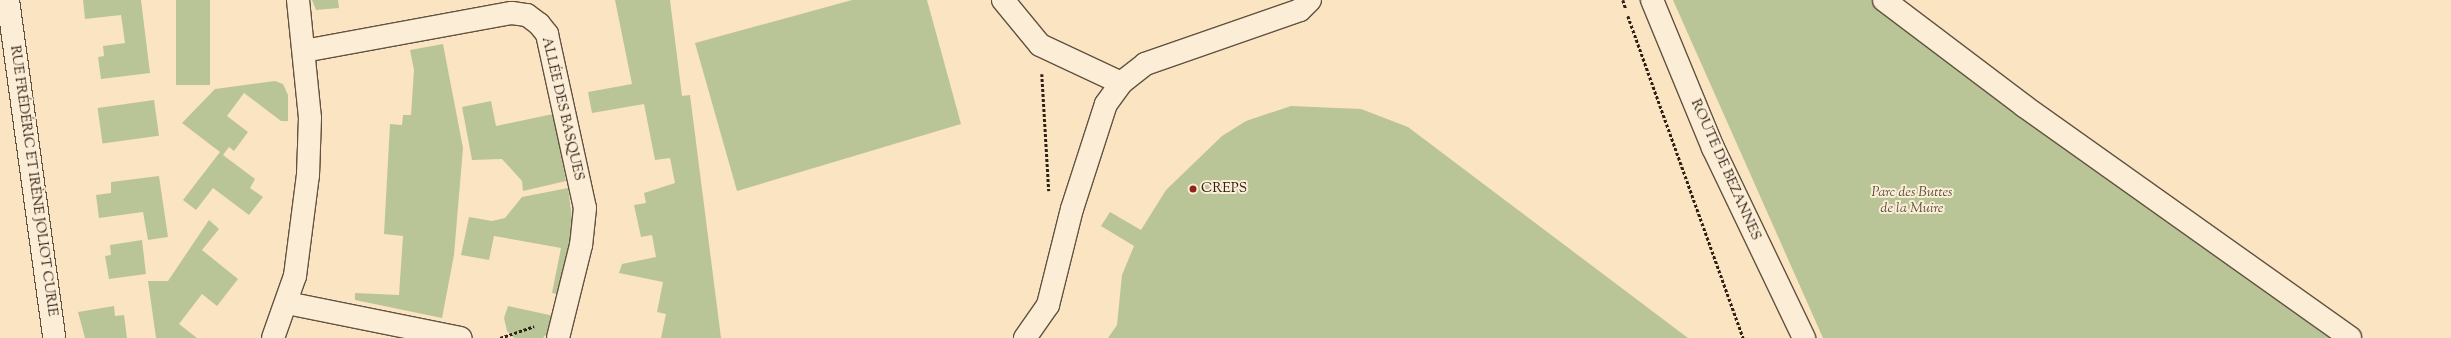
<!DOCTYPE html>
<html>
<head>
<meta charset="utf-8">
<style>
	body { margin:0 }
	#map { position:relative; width:2451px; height:338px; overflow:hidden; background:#fbe4c2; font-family:"Sorts Mill Goudy",serif }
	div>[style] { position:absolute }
	.green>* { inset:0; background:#bac597; transform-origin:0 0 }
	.path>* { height:2.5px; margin-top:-1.25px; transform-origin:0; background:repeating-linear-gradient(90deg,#2f2116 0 3px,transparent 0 5px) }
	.roads { filter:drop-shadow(1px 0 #625241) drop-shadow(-1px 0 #625241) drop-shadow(0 1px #625241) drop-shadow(0 -1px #625241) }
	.minor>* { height:22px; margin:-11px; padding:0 11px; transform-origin:11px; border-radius:11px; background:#fcedd7 }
	.dots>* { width:11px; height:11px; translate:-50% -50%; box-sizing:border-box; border:2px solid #fcedd7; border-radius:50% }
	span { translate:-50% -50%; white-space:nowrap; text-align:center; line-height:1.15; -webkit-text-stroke:4px #fcedd7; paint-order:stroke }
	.street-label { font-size:14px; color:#2f2116 }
	.poi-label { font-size:14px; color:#2f2116 }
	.left { translate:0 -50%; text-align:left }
	.park-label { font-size:14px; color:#59523d; font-style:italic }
</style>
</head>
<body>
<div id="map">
	<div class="green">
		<i style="clip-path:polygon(83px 0,141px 0,150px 73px,101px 79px,98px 57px,104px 56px,103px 46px,125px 43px,121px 15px,85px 19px)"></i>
		<i style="left:176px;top:0;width:34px;height:85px"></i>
		<i style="clip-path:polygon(312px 0,338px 0,339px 8px,316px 10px)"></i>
		<i style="clip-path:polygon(615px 0,670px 0,682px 96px,690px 95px,721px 338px,661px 338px,666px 314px,657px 312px,663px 282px,619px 273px,622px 264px,656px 257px,652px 235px,641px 237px,634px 205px,646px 203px,644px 193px,675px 183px,670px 158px,655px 160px,644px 104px,592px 113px,588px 92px,632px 84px)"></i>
		<i style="clip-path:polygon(852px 0,927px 0,961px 124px,737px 191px,695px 43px)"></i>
		<i style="clip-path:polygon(1673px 0,1872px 0,2338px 338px,1823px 338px)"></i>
		<i style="clip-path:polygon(443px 44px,463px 148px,454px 255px,442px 318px,355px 300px,355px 293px,399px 295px,403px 236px,384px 234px,390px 124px,402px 125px,403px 115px,411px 115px,414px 70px,410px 50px)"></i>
		<i style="clip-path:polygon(275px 81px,283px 84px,288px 95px,288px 121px,281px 121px,244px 93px,227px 116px,248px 132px,234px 151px,229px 147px,223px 155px,255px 179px,250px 188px,263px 197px,249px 215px,213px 188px,196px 210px,183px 200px,220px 152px,182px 123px,215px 89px)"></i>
		<i style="left:154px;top:100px;width:36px;height:57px;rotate:82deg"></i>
		<i style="clip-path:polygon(491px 101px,496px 126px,553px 114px,566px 181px,523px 191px,522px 181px,502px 159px,472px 160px,462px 107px)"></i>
		<i style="clip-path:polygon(1291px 106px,1361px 109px,1408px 127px,1688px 338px,1108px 338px,1117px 325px,1122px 275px,1134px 246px,1101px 226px,1110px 212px,1141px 230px,1166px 190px,1222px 136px,1246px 121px)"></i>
		<i style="clip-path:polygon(159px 176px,168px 237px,148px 240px,143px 212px,99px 218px,96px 195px,111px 193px,111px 182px)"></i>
		<i style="clip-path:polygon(568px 188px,573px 225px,559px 294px,552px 293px,561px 248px,494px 236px,489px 260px,461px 255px,469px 217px,492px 221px,505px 218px,522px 197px)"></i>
		<i style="clip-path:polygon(209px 220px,219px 229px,202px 250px,238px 279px,217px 306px,202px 294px,179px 324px,197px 338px,156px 338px,148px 281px,168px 281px)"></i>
		<i style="clip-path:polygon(142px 240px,146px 274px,109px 279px,105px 256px,111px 255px,110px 245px)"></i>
		<i style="clip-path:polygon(114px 306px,115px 316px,124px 315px,127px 338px,85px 338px,78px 312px)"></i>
		<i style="clip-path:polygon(508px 306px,554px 316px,551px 329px,543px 338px,514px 338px,507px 331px,504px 318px)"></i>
	</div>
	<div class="path">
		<i style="left:1623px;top:0;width:9px;rotate:72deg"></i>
		<i style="left:1628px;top:16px;width:342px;rotate:70.3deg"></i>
		<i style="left:1042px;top:74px;width:117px;rotate:86.6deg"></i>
		<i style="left:500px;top:338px;width:36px;rotate:-19deg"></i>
	</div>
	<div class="roads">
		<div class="minor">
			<i style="left:8px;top:0;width:341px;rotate:82.2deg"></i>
			<i style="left:1003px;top:0;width:58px;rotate:50.6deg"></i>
			<i style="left:1040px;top:45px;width:89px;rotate:25.1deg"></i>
			<i style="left:1652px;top:0;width:160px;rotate:67.6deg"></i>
			<i style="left:1713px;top:148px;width:211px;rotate:64.4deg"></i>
			<i style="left:1884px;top:0;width:176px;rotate:37.1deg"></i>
			<i style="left:2024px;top:106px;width:400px;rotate:35.4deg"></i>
			<i style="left:304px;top:51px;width:211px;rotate:-10.4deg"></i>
			<i style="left:512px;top:13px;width:15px;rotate:8deg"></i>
			<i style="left:527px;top:15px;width:15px;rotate:37deg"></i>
			<i style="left:539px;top:24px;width:13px;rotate:51deg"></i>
			<i style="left:547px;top:34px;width:178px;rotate:77.7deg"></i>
			<i style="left:585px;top:208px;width:37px;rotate:96deg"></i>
			<i style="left:581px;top:245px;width:96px;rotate:103.9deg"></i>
			<i style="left:287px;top:303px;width:177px;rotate:11.4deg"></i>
			<i style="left:273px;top:338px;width:66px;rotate:-70.5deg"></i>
			<i style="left:295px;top:276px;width:102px;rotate:-82.7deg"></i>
			<i style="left:308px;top:175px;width:57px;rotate:-88deg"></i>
			<i style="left:310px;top:118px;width:119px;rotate:-95.8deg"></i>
			<i style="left:1025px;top:338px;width:40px;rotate:-55.1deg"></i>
			<i style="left:1048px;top:305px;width:99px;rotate:-76deg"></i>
			<i style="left:1072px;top:209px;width:110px;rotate:-72.1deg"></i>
			<i style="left:1106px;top:104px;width:26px;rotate:-54deg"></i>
			<i style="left:1121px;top:83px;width:31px;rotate:-38deg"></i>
			<i style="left:1145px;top:64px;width:164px;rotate:-19.2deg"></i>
			<i style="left:1300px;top:10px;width:14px;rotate:-45deg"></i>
		</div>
	</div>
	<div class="dots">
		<i style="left:1193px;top:189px;background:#8f2418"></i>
	</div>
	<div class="street-label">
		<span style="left:562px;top:109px;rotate:77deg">ALLÉE DES BASQUES</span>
		<span style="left:1725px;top:170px;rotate:66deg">ROUTE DE BEZANNES</span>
		<span style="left:33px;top:181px;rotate:82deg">RUE FRÉDÉRIC ET IRÈNE JOLIOT CURIE</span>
	</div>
	<div class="poi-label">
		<span class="left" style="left:1201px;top:189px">CREPS</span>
	</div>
	<div class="park-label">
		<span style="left:1912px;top:201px">Parc des Buttes<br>de la Muire</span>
	</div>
</div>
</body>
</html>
